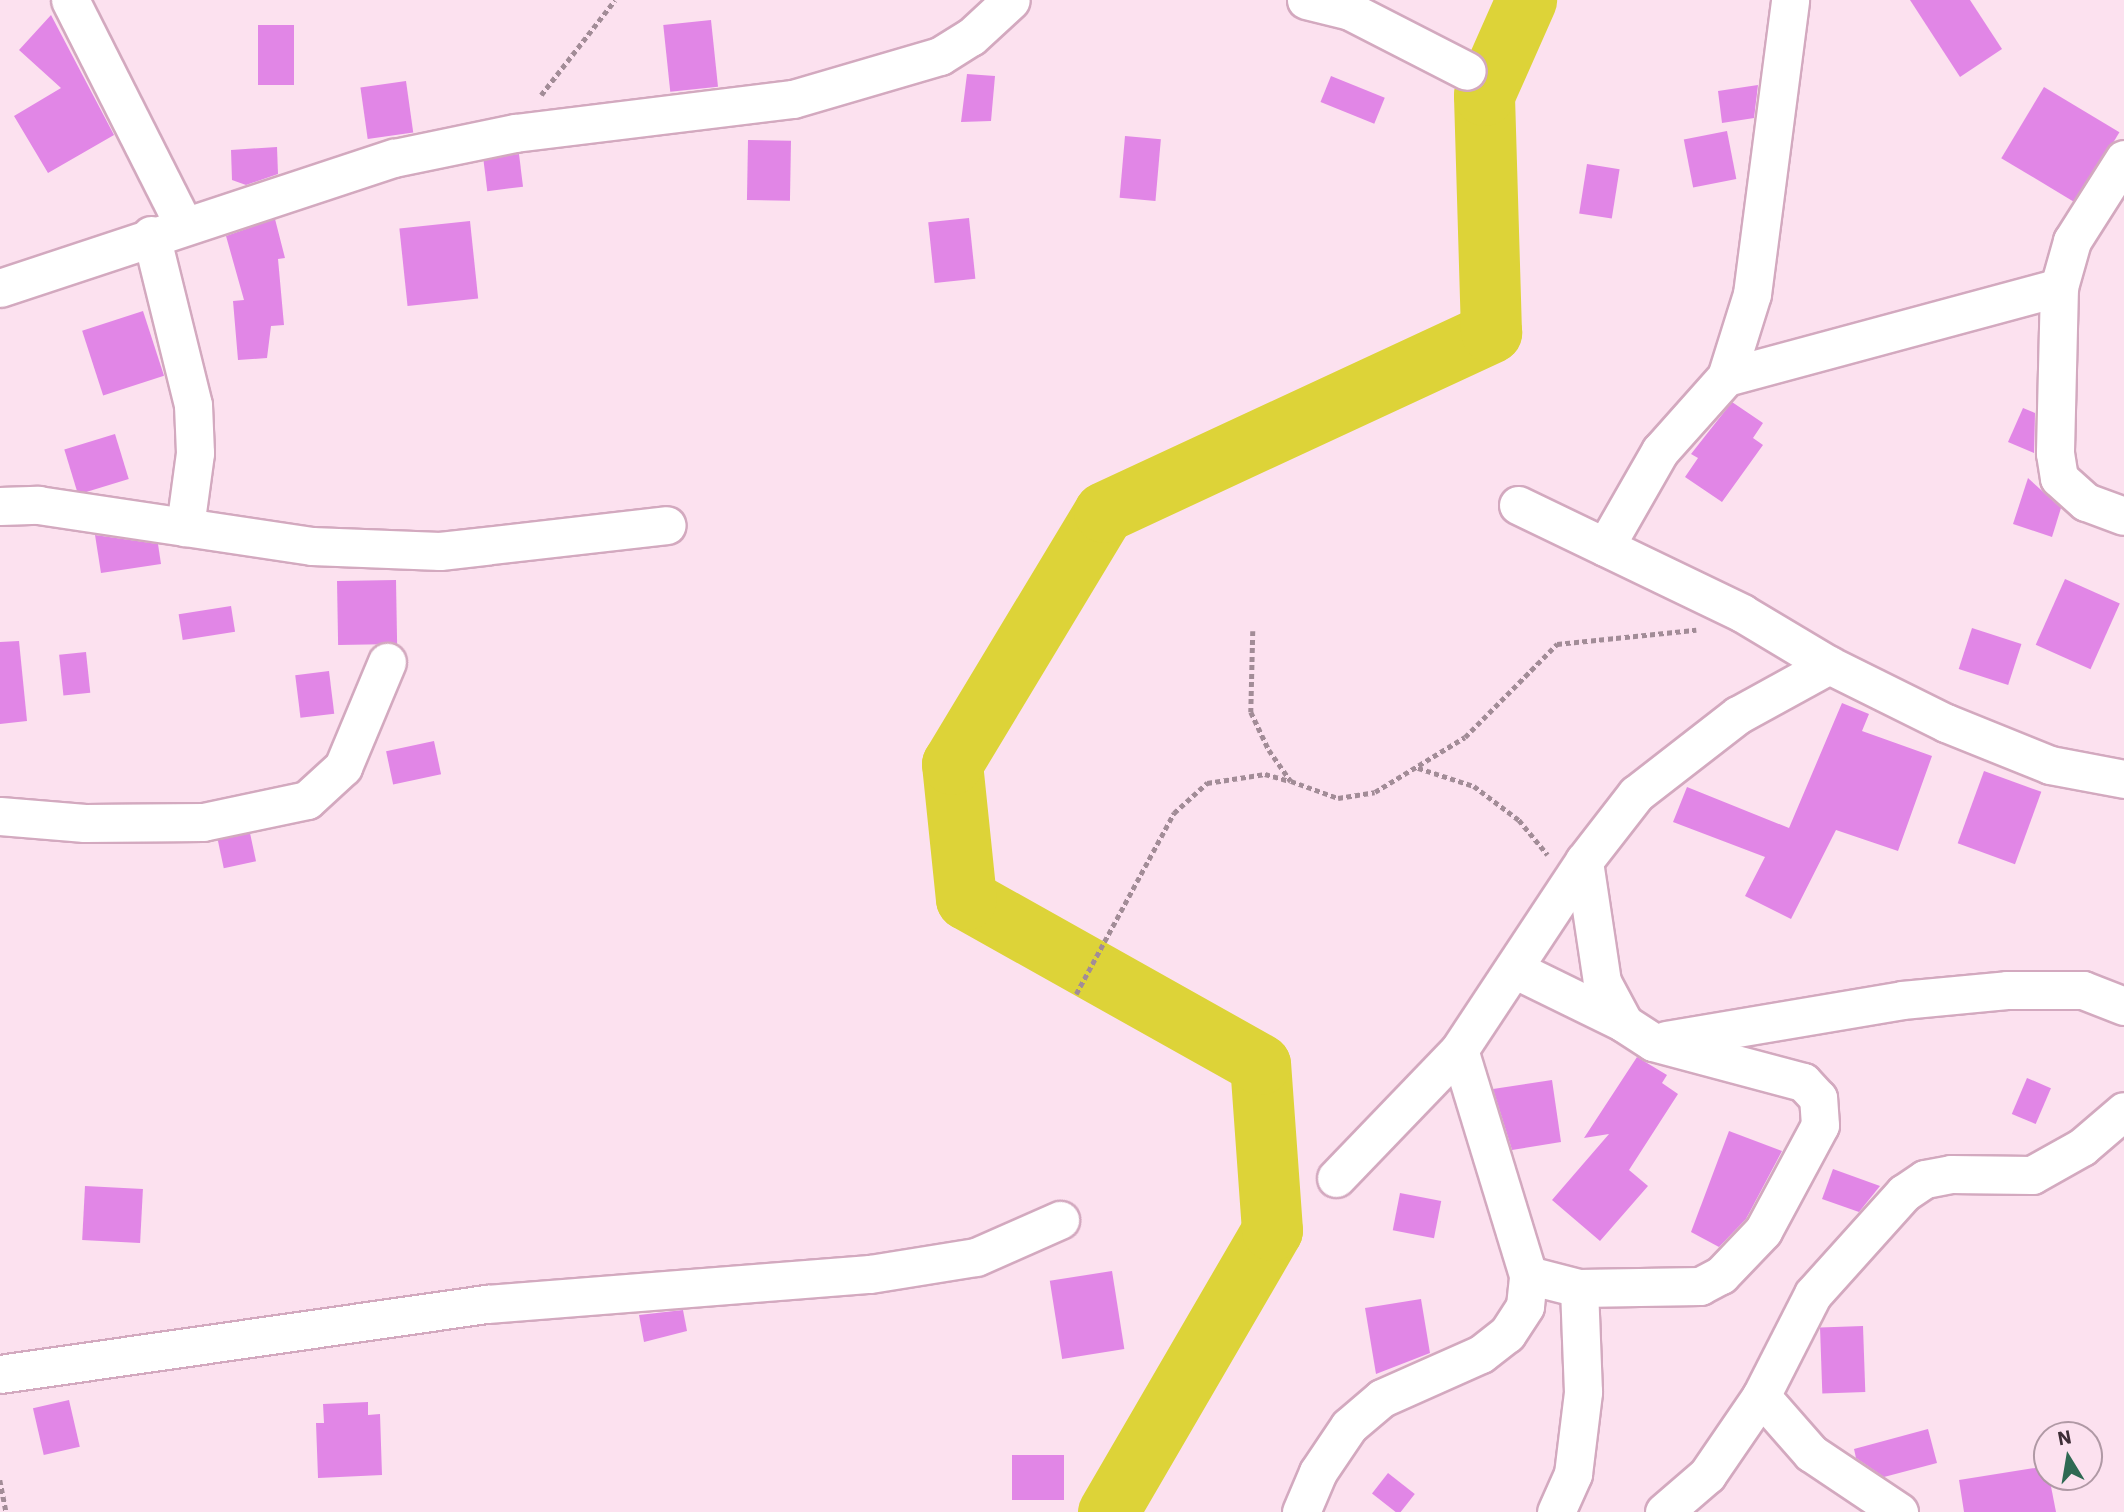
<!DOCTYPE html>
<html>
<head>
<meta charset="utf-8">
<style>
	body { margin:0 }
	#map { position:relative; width:2124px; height:1512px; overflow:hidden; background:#fce1ef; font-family:"IBM Plex Sans",sans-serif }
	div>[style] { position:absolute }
	.river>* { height:61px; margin:-30.5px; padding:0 30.5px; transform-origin:30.5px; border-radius:30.5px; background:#ddd338 }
	.building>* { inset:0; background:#e186e6; transform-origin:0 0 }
	.path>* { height:4.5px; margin-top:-2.25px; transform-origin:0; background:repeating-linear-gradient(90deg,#a28c97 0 5px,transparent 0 8.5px) }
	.roads { filter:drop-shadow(2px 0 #d3a9bf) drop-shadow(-2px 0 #d3a9bf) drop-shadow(0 2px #d3a9bf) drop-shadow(0 -2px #d3a9bf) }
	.minor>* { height:37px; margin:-18.5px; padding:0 18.5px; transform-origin:18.5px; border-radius:18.5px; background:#fff }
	span { translate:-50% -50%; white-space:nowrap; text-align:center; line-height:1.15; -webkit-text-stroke:6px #fce1ef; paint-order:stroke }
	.north { position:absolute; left:2033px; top:1421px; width:70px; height:70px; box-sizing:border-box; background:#fce1ef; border:2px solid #b099a5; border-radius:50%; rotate:349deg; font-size:19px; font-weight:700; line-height:28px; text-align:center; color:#3e2d36 }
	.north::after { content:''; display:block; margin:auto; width:24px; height:32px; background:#2f6953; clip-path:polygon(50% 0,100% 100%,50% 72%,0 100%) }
</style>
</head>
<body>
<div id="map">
	<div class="river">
		<i style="left:1108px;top:1512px;width:326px;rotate:-59.8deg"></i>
		<i style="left:1272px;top:1230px;width:166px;rotate:-94.1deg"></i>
		<i style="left:1260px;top:1064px;width:337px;rotate:-150.7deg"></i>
		<i style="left:966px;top:899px;width:136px;rotate:-95.9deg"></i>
		<i style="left:952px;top:764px;width:294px;rotate:-58.9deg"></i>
		<i style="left:1104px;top:512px;width:427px;rotate:-24.9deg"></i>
		<i style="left:1491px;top:332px;width:237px;rotate:-91.7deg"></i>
		<i style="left:1484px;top:95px;width:104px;rotate:-66.1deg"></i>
	</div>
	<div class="building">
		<i style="clip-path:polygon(1910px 0,1970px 0,2002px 49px,1960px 77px)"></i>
		<i style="clip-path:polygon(51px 15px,114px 135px,48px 173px,14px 116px,61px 88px,19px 50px)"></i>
		<i style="left:711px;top:20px;width:67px;height:48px;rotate:84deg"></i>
		<i style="left:258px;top:25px;width:36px;height:60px"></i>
		<i style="clip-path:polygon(967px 74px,995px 76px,991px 121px,961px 122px)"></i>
		<i style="left:1331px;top:76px;width:58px;height:28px;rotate:22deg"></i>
		<i style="left:406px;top:81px;width:52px;height:46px;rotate:82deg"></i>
		<i style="clip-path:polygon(1758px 85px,1754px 118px,1722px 123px,1718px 91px)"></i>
		<i style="left:2044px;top:87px;width:88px;height:83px;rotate:31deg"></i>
		<i style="left:1727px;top:131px;width:49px;height:44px;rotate:79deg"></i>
		<i style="left:1125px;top:136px;width:36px;height:62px;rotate:5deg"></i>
		<i style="left:748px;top:140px;width:43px;height:60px;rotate:1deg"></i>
		<i style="clip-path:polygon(277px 147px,278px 174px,246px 185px,232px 180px,231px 150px)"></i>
		<i style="left:519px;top:154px;width:33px;height:36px;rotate:83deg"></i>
		<i style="left:1587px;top:164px;width:33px;height:50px;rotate:9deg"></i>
		<i style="left:969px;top:218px;width:61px;height:41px;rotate:84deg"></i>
		<i style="clip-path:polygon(275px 219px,285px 258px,278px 259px,284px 325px,271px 326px,267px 358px,238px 360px,233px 301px,244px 300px,226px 236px)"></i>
		<i style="left:470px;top:221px;width:78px;height:71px;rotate:84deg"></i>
		<i style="left:143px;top:311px;width:68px;height:64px;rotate:72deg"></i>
		<i style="clip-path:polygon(1732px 402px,1763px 423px,1753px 438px,1763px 445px,1722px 502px,1685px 477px,1698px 458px,1691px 454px)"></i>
		<i style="clip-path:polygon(2023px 408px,2035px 413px,2034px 453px,2008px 442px)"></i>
		<i style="left:115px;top:434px;width:47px;height:53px;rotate:73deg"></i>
		<i style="clip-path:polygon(2028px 478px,2061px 508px,2052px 537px,2013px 524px)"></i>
		<i style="clip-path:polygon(95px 535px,158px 544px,161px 564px,101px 573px)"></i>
		<i style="left:2065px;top:579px;width:60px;height:72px;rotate:24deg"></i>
		<i style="left:396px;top:580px;width:64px;height:59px;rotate:89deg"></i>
		<i style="left:231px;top:606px;width:26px;height:53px;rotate:81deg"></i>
		<i style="left:1972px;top:628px;width:52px;height:43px;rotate:18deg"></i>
		<i style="clip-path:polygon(19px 641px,27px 721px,0 724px,0 642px)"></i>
		<i style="left:86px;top:652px;width:41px;height:27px;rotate:84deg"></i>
		<i style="left:329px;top:671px;width:43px;height:34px;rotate:83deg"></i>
		<i style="clip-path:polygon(1842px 703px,1869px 714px,1862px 731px,1932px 756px,1898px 851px,1836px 830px,1791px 919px,1745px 896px,1765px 857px,1673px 822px,1687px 787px,1789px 828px)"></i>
		<i style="left:434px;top:741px;width:34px;height:49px;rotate:78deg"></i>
		<i style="left:1984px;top:771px;width:61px;height:77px;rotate:20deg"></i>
		<i style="left:250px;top:833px;width:29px;height:33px;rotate:78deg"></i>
		<i style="clip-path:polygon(1637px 1057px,1667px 1075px,1662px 1083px,1678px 1094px,1629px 1170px,1648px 1186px,1600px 1241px,1552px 1200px,1609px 1134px,1584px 1138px)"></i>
		<i style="left:2027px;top:1078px;width:26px;height:39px;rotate:23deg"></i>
		<i style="clip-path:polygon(1552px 1080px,1561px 1142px,1512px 1150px,1493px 1089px)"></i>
		<i style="clip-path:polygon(1729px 1131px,1782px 1151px,1746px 1219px,1719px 1247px,1691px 1232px)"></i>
		<i style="clip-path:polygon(1833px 1169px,1880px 1186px,1859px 1212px,1822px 1199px)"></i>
		<i style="left:85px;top:1186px;width:58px;height:54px;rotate:3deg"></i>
		<i style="left:1400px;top:1193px;width:42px;height:38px;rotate:11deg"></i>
		<i style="left:1112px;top:1271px;width:79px;height:63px;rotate:81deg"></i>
		<i style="clip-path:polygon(1421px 1299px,1430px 1353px,1376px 1374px,1365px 1308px)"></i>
		<i style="clip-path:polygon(683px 1310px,687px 1331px,644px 1342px,639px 1315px)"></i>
		<i style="left:1863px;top:1326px;width:66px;height:43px;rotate:88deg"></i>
		<i style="left:69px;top:1400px;width:48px;height:37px;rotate:77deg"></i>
		<i style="clip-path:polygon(368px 1402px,368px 1415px,380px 1414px,382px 1475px,318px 1478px,316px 1423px,324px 1423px,323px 1404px)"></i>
		<i style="clip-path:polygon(1928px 1429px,1937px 1463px,1884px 1477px,1856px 1458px,1854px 1449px)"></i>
		<i style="left:1012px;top:1455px;width:52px;height:45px"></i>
		<i style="clip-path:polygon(2047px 1466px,2056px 1512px,1964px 1512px,1959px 1480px)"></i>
		<i style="left:1388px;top:1473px;width:34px;height:26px;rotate:38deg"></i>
	</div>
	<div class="path">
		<i style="left:541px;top:95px;width:120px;rotate:-52.1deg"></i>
		<i style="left:1253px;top:631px;width:81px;rotate:91.4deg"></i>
		<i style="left:1251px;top:712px;width:42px;rotate:64.7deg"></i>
		<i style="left:1269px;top:750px;width:38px;rotate:55deg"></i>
		<i style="left:1291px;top:781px;width:50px;rotate:19.9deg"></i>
		<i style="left:1338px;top:798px;width:37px;rotate:-9deg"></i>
		<i style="left:1375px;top:792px;width:105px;rotate:-31.4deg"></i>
		<i style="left:1465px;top:737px;width:131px;rotate:-45.3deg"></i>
		<i style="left:1557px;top:644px;width:140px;rotate:-5.8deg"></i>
		<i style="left:1418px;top:768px;width:59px;rotate:17.8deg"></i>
		<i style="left:1474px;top:786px;width:56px;rotate:37.1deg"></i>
		<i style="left:1519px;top:820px;width:45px;rotate:50.4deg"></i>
		<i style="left:1076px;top:994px;width:206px;rotate:-61.6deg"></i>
		<i style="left:1174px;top:813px;width:45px;rotate:-42.3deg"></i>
		<i style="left:1207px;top:783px;width:59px;rotate:-8.8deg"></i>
		<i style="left:1265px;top:774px;width:26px;rotate:16deg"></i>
		<i style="left:0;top:1480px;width:33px;rotate:79deg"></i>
	</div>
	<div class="roads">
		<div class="minor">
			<i style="left:70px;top:0;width:251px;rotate:63.2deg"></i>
			<i style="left:1306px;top:0;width:45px;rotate:14deg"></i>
			<i style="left:1350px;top:11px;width:131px;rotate:27.1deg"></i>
			<i style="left:2124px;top:159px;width:97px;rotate:122.4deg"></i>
			<i style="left:2072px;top:241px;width:48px;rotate:105.8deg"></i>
			<i style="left:2059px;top:287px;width:166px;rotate:91.4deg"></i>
			<i style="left:2055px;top:453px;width:25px;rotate:81deg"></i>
			<i style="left:2059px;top:478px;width:36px;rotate:42deg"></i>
			<i style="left:2086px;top:502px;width:40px;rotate:20.2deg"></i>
			<i style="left:151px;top:235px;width:175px;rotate:76.1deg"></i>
			<i style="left:193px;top:405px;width:48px;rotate:87.6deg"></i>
			<i style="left:195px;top:453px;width:75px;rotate:97.7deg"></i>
			<i style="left:0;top:288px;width:415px;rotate:-18.3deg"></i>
			<i style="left:394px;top:158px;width:124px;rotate:-11.7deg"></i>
			<i style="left:515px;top:133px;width:280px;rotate:-7deg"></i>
			<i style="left:793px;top:99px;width:153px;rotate:-16.3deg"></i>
			<i style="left:940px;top:56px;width:36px;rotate:-32deg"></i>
			<i style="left:971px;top:37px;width:54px;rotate:-42.8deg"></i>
			<i style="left:1726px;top:377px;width:345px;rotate:-15.1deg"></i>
			<i style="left:1518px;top:505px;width:249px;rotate:25.7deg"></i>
			<i style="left:1742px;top:613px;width:101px;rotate:30.9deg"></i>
			<i style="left:1829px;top:665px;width:131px;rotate:26.4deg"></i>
			<i style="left:1946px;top:723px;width:112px;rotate:22deg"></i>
			<i style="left:2050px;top:765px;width:75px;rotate:10.7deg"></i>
			<i style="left:0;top:506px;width:38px;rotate:-2deg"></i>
			<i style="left:38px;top:505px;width:277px;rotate:8.5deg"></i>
			<i style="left:312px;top:546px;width:128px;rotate:2.2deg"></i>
			<i style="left:440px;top:551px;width:228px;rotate:-6.5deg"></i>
			<i style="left:1605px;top:547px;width:111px;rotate:-60.2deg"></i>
			<i style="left:1660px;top:451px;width:99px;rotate:-48.3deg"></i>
			<i style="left:1726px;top:377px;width:87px;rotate:-72.6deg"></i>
			<i style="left:1752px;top:294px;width:296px;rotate:-82.6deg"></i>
			<i style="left:0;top:816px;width:85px;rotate:4.7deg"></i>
			<i style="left:85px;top:823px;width:118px;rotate:-0.5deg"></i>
			<i style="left:203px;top:822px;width:106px;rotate:-11.9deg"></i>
			<i style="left:307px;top:800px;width:49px;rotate:-42.5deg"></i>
			<i style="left:343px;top:767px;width:114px;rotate:-67.3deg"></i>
			<i style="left:1516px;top:970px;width:120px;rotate:26.1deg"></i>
			<i style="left:1666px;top:1040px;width:239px;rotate:-9.6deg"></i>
			<i style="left:1902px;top:1000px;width:105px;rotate:-5.4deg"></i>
			<i style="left:2007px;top:990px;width:76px"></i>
			<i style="left:2083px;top:990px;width:44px;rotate:21.3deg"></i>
			<i style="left:1336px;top:1178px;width:178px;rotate:-46.1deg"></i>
			<i style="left:1459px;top:1050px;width:227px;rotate:-56.5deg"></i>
			<i style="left:1584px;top:861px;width:85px;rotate:-52.2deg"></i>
			<i style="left:1636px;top:794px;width:129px;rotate:-37.8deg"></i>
			<i style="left:1738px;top:715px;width:104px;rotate:-28.8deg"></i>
			<i style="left:1528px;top:1275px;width:53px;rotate:14.3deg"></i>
			<i style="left:1579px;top:1288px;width:121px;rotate:-0.9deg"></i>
			<i style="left:1700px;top:1286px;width:24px;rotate:-28deg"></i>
			<i style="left:1721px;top:1275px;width:61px;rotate:-46.3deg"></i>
			<i style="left:1763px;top:1231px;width:120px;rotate:-61.7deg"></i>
			<i style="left:1820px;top:1125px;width:27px;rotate:-94deg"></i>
			<i style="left:1818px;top:1098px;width:22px;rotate:-133deg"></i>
			<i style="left:1803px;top:1082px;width:155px;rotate:-165.1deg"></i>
			<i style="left:1653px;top:1042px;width:35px;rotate:-147deg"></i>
			<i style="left:1624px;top:1023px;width:47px;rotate:-118.2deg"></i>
			<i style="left:1602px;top:982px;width:122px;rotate:-98.5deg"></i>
			<i style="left:0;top:1374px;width:492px;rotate:-8.2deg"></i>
			<i style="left:487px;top:1304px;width:384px;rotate:-4.5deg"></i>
			<i style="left:870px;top:1274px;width:107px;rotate:-9.1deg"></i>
			<i style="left:976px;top:1257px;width:92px;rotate:-23.8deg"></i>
			<i style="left:1761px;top:1396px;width:76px;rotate:48.7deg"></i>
			<i style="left:1811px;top:1453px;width:106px;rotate:33.8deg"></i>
			<i style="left:1301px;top:1512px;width:43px;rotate:-67deg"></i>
			<i style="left:1318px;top:1472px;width:55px;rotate:-56deg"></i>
			<i style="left:1349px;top:1426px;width:43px;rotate:-40.3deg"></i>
			<i style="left:1382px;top:1398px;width:108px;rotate:-24deg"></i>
			<i style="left:1481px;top:1354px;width:33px;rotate:-38deg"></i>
			<i style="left:1507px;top:1334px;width:33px;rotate:-57deg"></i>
			<i style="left:1525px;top:1306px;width:31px;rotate:-84deg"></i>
			<i style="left:1528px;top:1275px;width:235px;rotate:-107deg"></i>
			<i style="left:1556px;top:1512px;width:42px;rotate:-65.9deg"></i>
			<i style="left:1573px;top:1474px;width:83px;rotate:-83deg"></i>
			<i style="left:1583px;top:1392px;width:104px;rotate:-92.2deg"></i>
			<i style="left:1664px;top:1512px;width:57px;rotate:-40.7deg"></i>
			<i style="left:1707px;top:1475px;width:96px;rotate:-55.6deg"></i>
			<i style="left:1761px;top:1396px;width:114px;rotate:-63deg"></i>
			<i style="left:1813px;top:1294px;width:136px;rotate:-48deg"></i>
			<i style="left:1904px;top:1193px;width:25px;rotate:-34deg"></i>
			<i style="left:1925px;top:1179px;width:26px;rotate:-11deg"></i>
			<i style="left:1951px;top:1174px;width:81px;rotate:0.7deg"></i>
			<i style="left:2032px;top:1175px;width:57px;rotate:-29.2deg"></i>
			<i style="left:2082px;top:1147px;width:55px;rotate:-40.6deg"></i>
		</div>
	</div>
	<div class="north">N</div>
</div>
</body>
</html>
